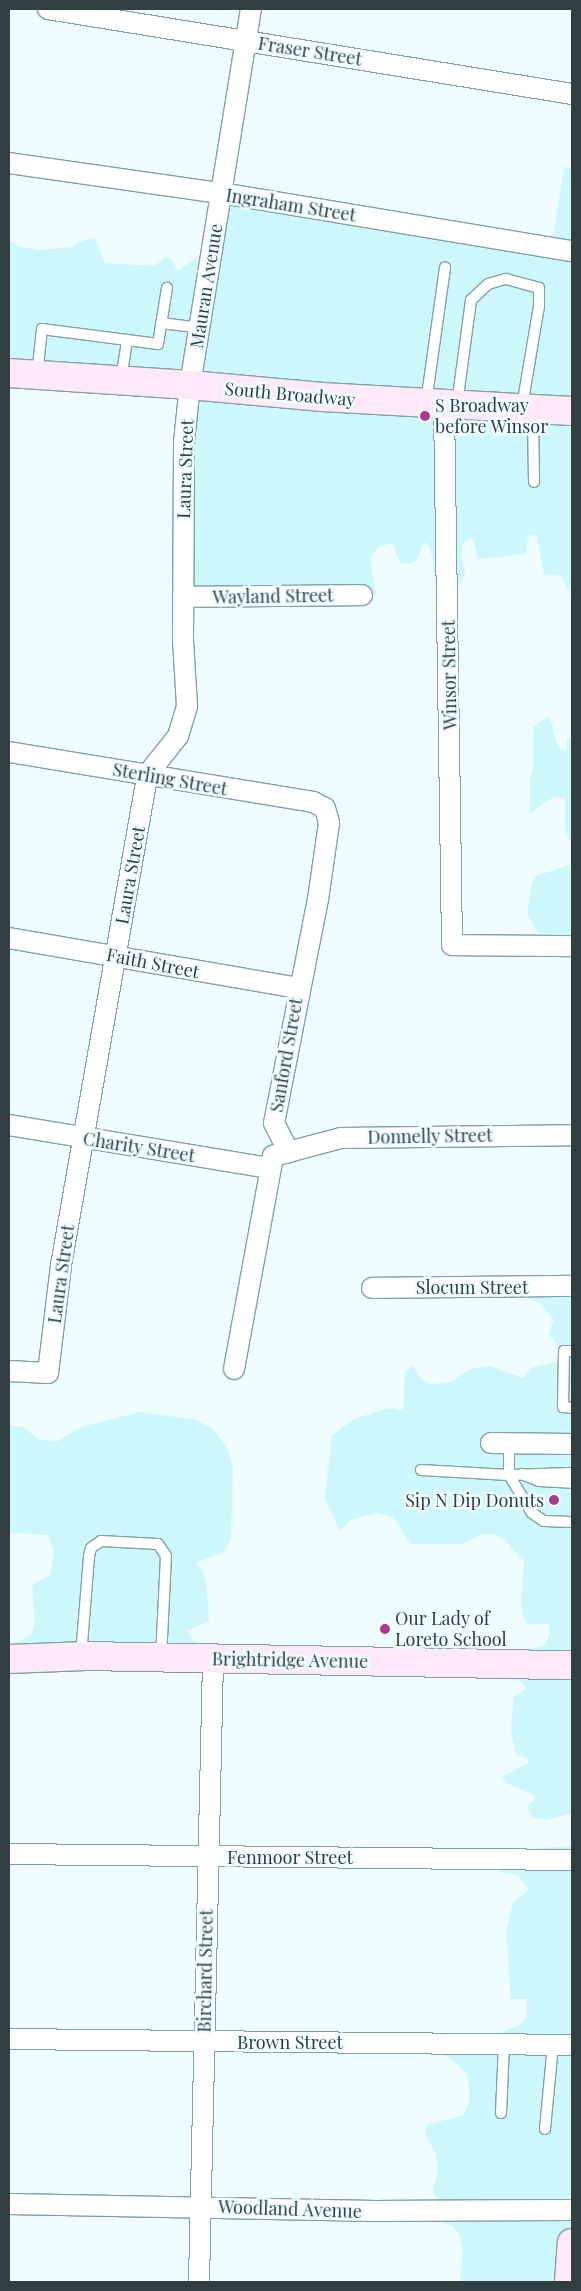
<!DOCTYPE html>
<html>
<head>
<meta charset="utf-8">
<style>
	body { margin:0 }
	#map { position:relative; width:581px; height:2291px; overflow:hidden; background:#effdfe; font-family:"Playfair Display",serif }
	div>[style] { position:absolute }
	.built>* { inset:0; background:#ccf8fc }
	.roads { filter:drop-shadow(1px 0 #82a2a5) drop-shadow(-1px 0 #82a2a5) drop-shadow(0 1px #82a2a5) drop-shadow(0 -1px #82a2a5) }
	.lane>* { height:10px; margin:-5px; padding:0 5px; transform-origin:5px; border-radius:5px; background:#fff }
	.street>* { height:20px; margin:-10px; padding:0 10px; transform-origin:10px; border-radius:10px; background:#fff }
	.secondary>* { height:28px; margin:-14px; padding:0 14px; transform-origin:14px; border-radius:14px; background:#fde9f8 }
	.dots>* { width:14px; height:14px; translate:-50% -50%; box-sizing:border-box; border:2px solid #effdfe; border-radius:50% }
	span { translate:-50% -50%; white-space:nowrap; text-align:center; line-height:1.15; -webkit-text-stroke:5px #effdfe; paint-order:stroke }
	.street-label { font-size:18px; color:#323f40 }
	.poi-label { font-size:18px; color:#323f40 }
	.left { translate:0 -50%; text-align:left }
	.right { translate:-100% -50%; text-align:right }
	.frame { position:absolute; inset:0; border:10px solid #323f40; pointer-events:none }
</style>
</head>
<body>
<div id="map">
	<div class="built">
		<i style="clip-path:polygon(564px 167px,572px 168px,572px 596px,561px 576px,544px 574px,537px 536px,528px 535px,526px 554px,481px 559px,478px 558px,473px 538px,468px 539px,463px 543px,461px 553px,465px 574px,458px 586px,449px 583px,436px 585px,430px 547px,424px 542px,417px 560px,410px 564px,400px 563px,392px 543px,378px 547px,370px 558px,376px 594px,368px 601px,187px 596px,191px 383px,9px 372px,9px 240px,18px 246px,40px 250px,73px 247px,78px 242px,95px 238px,105px 263px,155px 266px,165px 257px,172px 260px,178px 271px,199px 256px,222px 196px,551px 251px)"></i>
		<i style="clip-path:polygon(549px 716px,558px 746px,566px 752px,567px 739px,572px 738px,572px 840px,568px 839px,565px 826px,565px 797px,552px 798px,530px 813px,530px 778px,534px 764px,533px 727px)"></i>
		<i style="clip-path:polygon(572px 864px,572px 947px,546px 946px,527px 913px,532px 883px,536px 876px)"></i>
		<i style="clip-path:polygon(572px 1283px,572px 1813px,546px 1820px,534px 1818px,529px 1812px,527px 1805px,534px 1801px,534px 1795px,506px 1783px,502px 1777px,528px 1763px,528px 1758px,516px 1755px,511px 1730px,514px 1697px,527px 1688px,520px 1681px,486px 1676px,513px 1654px,545px 1645px,549px 1636px,549px 1624px,527px 1624px,523px 1616px,521px 1606px,524px 1562px,506px 1541px,494px 1534px,481px 1535px,461px 1544px,410px 1544px,394px 1517px,377px 1513px,352px 1519px,340px 1531px,325px 1499px,332px 1435px,354px 1419px,389px 1408px,403px 1411px,405px 1372px,412px 1365px,422px 1380px,432px 1384px,451px 1382px,470px 1369px,489px 1366px,524px 1378px,530px 1368px,557px 1362px,560px 1349px,549px 1333px,554px 1321px,541px 1303px,528px 1298px,532px 1291px)"></i>
		<i style="clip-path:polygon(140px 1412px,197px 1420px,214px 1430px,228px 1450px,233px 1468px,231px 1539px,223px 1553px,197px 1562px,206px 1579px,209px 1621px,187px 1631px,193px 1640px,202px 1644px,233px 1645px,232px 1648px,13px 1645px,32px 1634px,35px 1624px,32px 1585px,50px 1575px,54px 1552px,48px 1535px,9px 1533px,9px 1425px,25px 1428px,39px 1440px,58px 1441px,81px 1427px)"></i>
		<i style="clip-path:polygon(572px 1846px,572px 2282px,460px 2282px,463px 2250px,459px 2234px,452px 2226px,439px 2222px,445px 2215px,433px 2191px,438px 2169px,436px 2154px,425px 2135px,427px 2125px,463px 2115px,469px 2104px,469px 2084px,466px 2073px,450px 2058px,440px 2054px,446px 2047px,504px 2034px,502px 2032px,520px 2025px,527px 2017px,527px 1999px,511px 1999px,506px 1932px,513px 1902px,529px 1890px,518px 1875px,498px 1872px,505px 1860px,528px 1853px,524px 1849px)"></i>
	</div>
	<div class="roads">
		<div class="lane">
			<i style="left:161px;top:323px;width:38px;rotate:7deg"></i>
			<i style="left:37px;top:375px;width:46px;rotate:-83.8deg"></i>
			<i style="left:42px;top:329px;width:117px;rotate:7.4deg"></i>
			<i style="left:158px;top:344px;width:57px;rotate:-80.9deg"></i>
			<i style="left:121px;top:379px;width:39px;rotate:-81deg"></i>
			<i style="left:426px;top:403px;width:137px;rotate:-82deg"></i>
			<i style="left:457px;top:404px;width:105px;rotate:-82.3deg"></i>
			<i style="left:471px;top:300px;width:23px;rotate:-43deg"></i>
			<i style="left:488px;top:284px;width:19px;rotate:-16deg"></i>
			<i style="left:506px;top:279px;width:34px;rotate:15deg"></i>
			<i style="left:539px;top:288px;width:18px;rotate:90deg"></i>
			<i style="left:539px;top:306px;width:101px;rotate:99.6deg"></i>
			<i style="left:533px;top:411px;width:71px;rotate:89.2deg"></i>
			<i style="left:572px;top:1351px;width:8px;rotate:180deg"></i>
			<i style="left:564px;top:1351px;width:56px;rotate:91deg"></i>
			<i style="left:563px;top:1407px;width:9px;rotate:6deg"></i>
			<i style="left:509px;top:1444px;width:31px;rotate:90deg"></i>
			<i style="left:509px;top:1475px;width:44px;rotate:58.8deg"></i>
			<i style="left:532px;top:1513px;width:14px;rotate:34deg"></i>
			<i style="left:544px;top:1521px;width:28px;rotate:2deg"></i>
			<i style="left:421px;top:1470px;width:88px;rotate:3.3deg"></i>
			<i style="left:509px;top:1475px;width:63px;rotate:-1.8deg"></i>
			<i style="left:522px;top:1474px;width:18px;rotate:22deg"></i>
			<i style="left:539px;top:1481px;width:33px;rotate:3deg"></i>
			<i style="left:81px;top:1656px;width:100px;rotate:-85.4deg"></i>
			<i style="left:89px;top:1556px;width:8px;rotate:-76deg"></i>
			<i style="left:91px;top:1548px;width:12px;rotate:-35deg"></i>
			<i style="left:101px;top:1541px;width:57px;rotate:3deg"></i>
			<i style="left:158px;top:1544px;width:14px;rotate:56deg"></i>
			<i style="left:166px;top:1556px;width:101px;rotate:92.8deg"></i>
			<i style="left:501px;top:2113px;width:69px;rotate:-87.5deg"></i>
			<i style="left:545px;top:2129px;width:84px;rotate:-84.6deg"></i>
		</div>
		<div class="street">
			<i style="left:48px;top:9px;width:531px;rotate:9.21deg"></i>
			<i style="left:9px;top:163px;width:214px;rotate:8.1deg"></i>
			<i style="left:221px;top:193px;width:356px;rotate:9.4deg"></i>
			<i style="left:444px;top:405px;width:540px;rotate:89.15deg"></i>
			<i style="left:452px;top:945px;width:120px;rotate:0.5deg"></i>
			<i style="left:183px;top:597px;width:179px;rotate:-0.6deg"></i>
			<i style="left:9px;top:752px;width:308px;rotate:9.3deg"></i>
			<i style="left:313px;top:802px;width:13px;rotate:27deg"></i>
			<i style="left:325px;top:808px;width:16px;rotate:75deg"></i>
			<i style="left:329px;top:823px;width:77px;rotate:98.2deg"></i>
			<i style="left:318px;top:899px;width:228px;rotate:101.1deg"></i>
			<i style="left:274px;top:1123px;width:33px;rotate:63deg"></i>
			<i style="left:9px;top:938px;width:293px;rotate:9.8deg"></i>
			<i style="left:9px;top:1125px;width:265px;rotate:9.4deg"></i>
			<i style="left:372px;top:1288px;width:200px;rotate:-0.6deg"></i>
			<i style="left:234px;top:1369px;width:217px;rotate:-79.6deg"></i>
			<i style="left:273px;top:1156px;width:70px;rotate:-14.8deg"></i>
			<i style="left:341px;top:1138px;width:231px;rotate:-0.7deg"></i>
			<i style="left:9px;top:1371px;width:39px;rotate:3deg"></i>
			<i style="left:48px;top:1373px;width:109px;rotate:-83.1deg"></i>
			<i style="left:61px;top:1265px;width:497px;rotate:-80deg"></i>
			<i style="left:147px;top:775px;width:50px;rotate:-51.5deg"></i>
			<i style="left:178px;top:736px;width:31px;rotate:-73deg"></i>
			<i style="left:187px;top:706px;width:66px;rotate:-93.5deg"></i>
			<i style="left:183px;top:640px;width:198px;rotate:-89.7deg"></i>
			<i style="left:184px;top:442px;width:57px;rotate:-84deg"></i>
			<i style="left:190px;top:385px;width:381px;rotate:-80.8deg"></i>
			<i style="left:491px;top:1443px;width:81px;rotate:0.7deg"></i>
			<i style="left:9px;top:1854px;width:563px;rotate:0.61deg"></i>
			<i style="left:9px;top:2039px;width:563px;rotate:0.61deg"></i>
			<i style="left:9px;top:2204px;width:366px;rotate:1.1deg"></i>
			<i style="left:375px;top:2211px;width:197px;rotate:-0.3deg"></i>
			<i style="left:199px;top:2282px;width:623px;rotate:-88.71deg"></i>
		</div>
		<div class="secondary">
			<i style="left:9px;top:373px;width:181px;rotate:3.8deg"></i>
			<i style="left:190px;top:385px;width:133px;rotate:5.2deg"></i>
			<i style="left:322px;top:397px;width:250px;rotate:3.2deg"></i>
			<i style="left:9px;top:1659px;width:77px;rotate:-2.2deg"></i>
			<i style="left:86px;top:1656px;width:486px;rotate:1.1deg"></i>
			<i style="left:569px;top:2282px;width:39px;rotate:-86deg"></i>
		</div>
	</div>
	<div class="dots">
		<i style="left:425px;top:416px;background:#aa3a96"></i>
		<i style="left:554px;top:1500px;background:#aa3a96"></i>
		<i style="left:385px;top:1629px;background:#aa3a96"></i>
	</div>
	<div class="street-label">
		<span style="left:310px;top:51px;rotate:9deg">Fraser Street</span>
		<span style="left:291px;top:205px;rotate:9deg">Ingraham Street</span>
		<span style="left:206px;top:286px;rotate:-81deg">Mauran Avenue</span>
		<span style="left:290px;top:394px;rotate:5deg">South Broadway</span>
		<span style="left:185px;top:469px;rotate:-88deg">Laura Street</span>
		<span style="left:273px;top:596px;rotate:-1deg">Wayland Street</span>
		<span style="left:449px;top:675px;rotate:-91deg">Winsor Street</span>
		<span style="left:170px;top:779px;rotate:10deg">Sterling Street</span>
		<span style="left:130px;top:875px;rotate:-80deg">Laura Street</span>
		<span style="left:153px;top:963px;rotate:11deg">Faith Street</span>
		<span style="left:286px;top:1055px;rotate:-80deg">Sanford Street</span>
		<span style="left:430px;top:1136px;rotate:-1deg">Donnelly Street</span>
		<span style="left:139px;top:1147px;rotate:9deg">Charity Street</span>
		<span style="left:61px;top:1274px;rotate:-82deg">Laura Street</span>
		<span style="left:472px;top:1287px">Slocum Street</span>
		<span style="left:290px;top:1660px;rotate:1deg">Brightridge Avenue</span>
		<span style="left:290px;top:1857px">Fenmoor Street</span>
		<span style="left:205px;top:1971px;rotate:-89deg">Birchard Street</span>
		<span style="left:290px;top:2042px">Brown Street</span>
		<span style="left:290px;top:2209px;rotate:2deg">Woodland Avenue</span>
	</div>
	<div class="poi-label">
		<span class="left" style="left:435px;top:416px">S Broadway<br>before Winsor</span>
		<span class="right" style="left:544px;top:1500px">Sip N Dip Donuts</span>
		<span class="left" style="left:395px;top:1629px">Our Lady of<br>Loreto School</span>
	</div>
	<div class="frame"></div>
</div>
</body>
</html>
